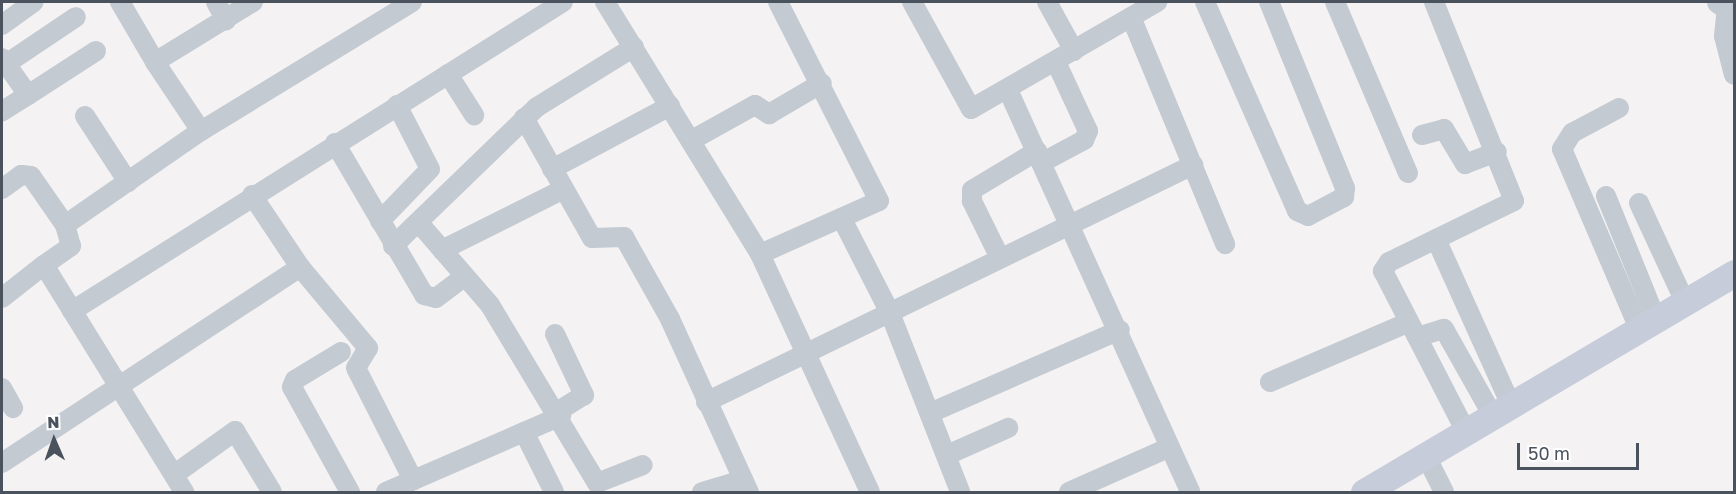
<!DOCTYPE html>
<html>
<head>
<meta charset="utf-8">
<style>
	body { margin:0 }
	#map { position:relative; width:1736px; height:494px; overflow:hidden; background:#f4f2f2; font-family:"Golos Text",sans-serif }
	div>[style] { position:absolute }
	.minor>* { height:20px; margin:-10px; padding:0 10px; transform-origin:10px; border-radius:10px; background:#c3cad2 }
	.tertiary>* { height:24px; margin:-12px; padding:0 12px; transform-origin:12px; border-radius:12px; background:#c3cad2 }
	.secondary>* { height:27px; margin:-13.5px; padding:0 13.5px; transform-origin:13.5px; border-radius:13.5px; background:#c6ccd9 }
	span { translate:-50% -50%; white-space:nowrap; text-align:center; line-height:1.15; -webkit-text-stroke:4.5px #fff; paint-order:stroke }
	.frame { position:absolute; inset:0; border:3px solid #4a525e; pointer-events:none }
	.north { position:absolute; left:24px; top:410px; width:60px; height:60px; -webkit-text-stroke:4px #fff; paint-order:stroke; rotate:358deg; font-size:16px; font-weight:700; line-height:24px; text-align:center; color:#4a525e }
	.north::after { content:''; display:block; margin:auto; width:21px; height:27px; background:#4a525e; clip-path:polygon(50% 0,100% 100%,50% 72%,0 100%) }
	.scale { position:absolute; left:1517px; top:443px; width:122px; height:27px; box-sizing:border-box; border:3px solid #4a525e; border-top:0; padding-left:8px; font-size:18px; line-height:21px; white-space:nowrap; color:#4a525e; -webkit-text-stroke:4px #fff; paint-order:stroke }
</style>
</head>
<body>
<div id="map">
	<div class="minor">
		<i style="left:120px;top:2px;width:69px;rotate:59.7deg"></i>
		<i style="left:216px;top:2px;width:21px;rotate:62deg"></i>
		<i style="left:605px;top:2px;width:296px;rotate:58.4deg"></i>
		<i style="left:760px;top:254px;width:262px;rotate:65.2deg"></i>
		<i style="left:912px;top:2px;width:122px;rotate:61.1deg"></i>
		<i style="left:971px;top:109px;width:215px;rotate:-29.9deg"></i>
		<i style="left:1047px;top:2px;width:56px;rotate:61.1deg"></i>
		<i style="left:1205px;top:2px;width:228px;rotate:66.2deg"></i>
		<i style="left:1297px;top:211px;width:12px;rotate:24deg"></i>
		<i style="left:1308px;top:216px;width:41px;rotate:-27.8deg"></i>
		<i style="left:1344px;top:197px;width:9px;rotate:-84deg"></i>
		<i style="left:1345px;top:188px;width:201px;rotate:-112.2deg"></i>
		<i style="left:1335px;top:2px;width:186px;rotate:66.9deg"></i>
		<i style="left:1434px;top:2px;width:214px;rotate:68.1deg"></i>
		<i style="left:1514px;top:201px;width:139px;rotate:154deg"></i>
		<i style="left:1389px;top:262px;width:11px;rotate:124deg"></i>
		<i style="left:1383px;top:271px;width:181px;rotate:62.7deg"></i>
		<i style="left:1727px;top:7px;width:29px;rotate:96deg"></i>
		<i style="left:1724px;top:36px;width:40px;rotate:75.6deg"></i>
		<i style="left:1131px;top:17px;width:246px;rotate:67.5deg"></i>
		<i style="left:2px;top:25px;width:39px;rotate:-36deg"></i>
		<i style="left:2px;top:58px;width:45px;rotate:54.9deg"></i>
		<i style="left:28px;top:95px;width:31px;rotate:148deg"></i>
		<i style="left:6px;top:64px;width:84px;rotate:-33.9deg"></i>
		<i style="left:448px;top:74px;width:49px;rotate:57.6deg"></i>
		<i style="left:1008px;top:90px;width:441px;rotate:65.6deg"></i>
		<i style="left:28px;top:95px;width:81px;rotate:-32.9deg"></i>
		<i style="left:1619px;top:108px;width:53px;rotate:152deg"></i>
		<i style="left:1572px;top:133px;width:19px;rotate:122deg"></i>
		<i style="left:1562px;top:149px;width:196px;rotate:66.8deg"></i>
		<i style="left:85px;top:116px;width:79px;rotate:56.9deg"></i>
		<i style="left:524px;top:118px;width:138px;rotate:60.5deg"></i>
		<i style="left:592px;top:238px;width:32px;rotate:-2deg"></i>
		<i style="left:624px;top:237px;width:94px;rotate:60.7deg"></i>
		<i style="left:670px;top:319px;width:190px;rotate:65.5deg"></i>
		<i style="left:201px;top:131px;width:247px;rotate:-31.4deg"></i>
		<i style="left:1422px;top:135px;width:23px;rotate:-15deg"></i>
		<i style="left:1444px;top:129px;width:41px;rotate:59deg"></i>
		<i style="left:1465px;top:164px;width:34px;rotate:-21deg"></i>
		<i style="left:692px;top:140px;width:72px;rotate:-29.1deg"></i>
		<i style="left:755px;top:105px;width:17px;rotate:33deg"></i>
		<i style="left:769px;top:114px;width:61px;rotate:-30.3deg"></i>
		<i style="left:335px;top:143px;width:176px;rotate:59.6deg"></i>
		<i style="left:424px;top:295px;width:12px;rotate:14deg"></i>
		<i style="left:436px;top:298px;width:36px;rotate:-37deg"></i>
		<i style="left:1043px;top:162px;width:47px;rotate:-28.2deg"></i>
		<i style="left:1084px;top:140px;width:10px;rotate:-66deg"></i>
		<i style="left:1088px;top:131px;width:76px;rotate:-114.9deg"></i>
		<i style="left:552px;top:169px;width:134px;rotate:-28.1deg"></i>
		<i style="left:2px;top:189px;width:24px;rotate:-36deg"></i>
		<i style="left:21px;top:175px;width:10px;rotate:6deg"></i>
		<i style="left:31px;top:176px;width:60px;rotate:55.2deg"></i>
		<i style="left:252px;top:195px;width:87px;rotate:56.3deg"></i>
		<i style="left:300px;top:267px;width:106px;rotate:50deg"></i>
		<i style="left:368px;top:348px;width:23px;rotate:121deg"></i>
		<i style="left:356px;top:368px;width:126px;rotate:63deg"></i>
		<i style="left:1606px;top:196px;width:133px;rotate:67.9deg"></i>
		<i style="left:1639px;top:203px;width:109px;rotate:65.1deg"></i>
		<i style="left:842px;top:219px;width:106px;rotate:62.9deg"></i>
		<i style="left:890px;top:313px;width:192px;rotate:68.6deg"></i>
		<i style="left:380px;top:221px;width:72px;rotate:-46.1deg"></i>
		<i style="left:430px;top:169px;width:72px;rotate:-117.3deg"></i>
		<i style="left:419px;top:223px;width:108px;rotate:49.1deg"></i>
		<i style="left:490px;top:305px;width:208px;rotate:59deg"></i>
		<i style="left:597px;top:483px;width:49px;rotate:-21.4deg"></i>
		<i style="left:1436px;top:239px;width:182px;rotate:65.7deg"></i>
		<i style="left:393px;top:246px;width:200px;rotate:-44deg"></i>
		<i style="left:537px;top:107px;width:114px;rotate:-31.7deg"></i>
		<i style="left:442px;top:250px;width:136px;rotate:-26.6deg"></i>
		<i style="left:760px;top:254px;width:130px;rotate:-24deg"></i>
		<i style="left:879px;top:201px;width:223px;rotate:-116.9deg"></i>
		<i style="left:1000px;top:258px;width:64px;rotate:-116.2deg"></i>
		<i style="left:972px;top:201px;width:11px;rotate:-90deg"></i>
		<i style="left:972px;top:190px;width:76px;rotate:-31deg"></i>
		<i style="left:44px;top:265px;width:33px;rotate:-35deg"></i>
		<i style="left:71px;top:246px;width:22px;rotate:-106deg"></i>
		<i style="left:65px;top:225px;width:165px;rotate:-34.7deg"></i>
		<i style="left:201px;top:131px;width:83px;rotate:-123.7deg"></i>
		<i style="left:155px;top:62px;width:115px;rotate:-31.5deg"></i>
		<i style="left:2px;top:298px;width:53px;rotate:-38.2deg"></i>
		<i style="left:44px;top:265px;width:267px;rotate:58.3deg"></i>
		<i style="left:72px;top:311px;width:580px;rotate:-32.18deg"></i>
		<i style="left:555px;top:334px;width:68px;rotate:64.6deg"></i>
		<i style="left:584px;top:395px;width:31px;rotate:148deg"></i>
		<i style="left:1417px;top:337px;width:28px;rotate:-17deg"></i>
		<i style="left:1444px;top:329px;width:100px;rotate:60.6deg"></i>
		<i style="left:341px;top:352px;width:54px;rotate:148.7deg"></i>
		<i style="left:295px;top:380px;width:8px;rotate:113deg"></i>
		<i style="left:292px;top:387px;width:120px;rotate:61.1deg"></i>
		<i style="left:1270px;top:382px;width:151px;rotate:-23.3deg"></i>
		<i style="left:2px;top:388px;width:23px;rotate:61deg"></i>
		<i style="left:706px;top:402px;width:542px;rotate:-25.95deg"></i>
		<i style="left:930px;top:413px;width:207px;rotate:-23.6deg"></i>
		<i style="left:524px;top:432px;width:67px;rotate:63.4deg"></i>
		<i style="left:947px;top:455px;width:67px;rotate:-23.9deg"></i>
		<i style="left:1426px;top:456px;width:40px;rotate:63.4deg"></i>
		<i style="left:2px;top:463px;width:357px;rotate:-33.3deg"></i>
		<i style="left:175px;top:474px;width:74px;rotate:-35.6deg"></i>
		<i style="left:235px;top:431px;width:71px;rotate:58.8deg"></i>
		<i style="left:386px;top:492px;width:191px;rotate:-23.5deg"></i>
		<i style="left:702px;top:492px;width:43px;rotate:-16.3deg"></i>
		<i style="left:1069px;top:492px;width:108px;rotate:-24deg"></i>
	</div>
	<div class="tertiary">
		<i style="left:1719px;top:2px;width:18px;rotate:34deg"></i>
	</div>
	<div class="secondary">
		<i style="left:1364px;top:492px;width:430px;rotate:-30.6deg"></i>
	</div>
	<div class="frame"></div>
	<div class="north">N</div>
	<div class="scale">50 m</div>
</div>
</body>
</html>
